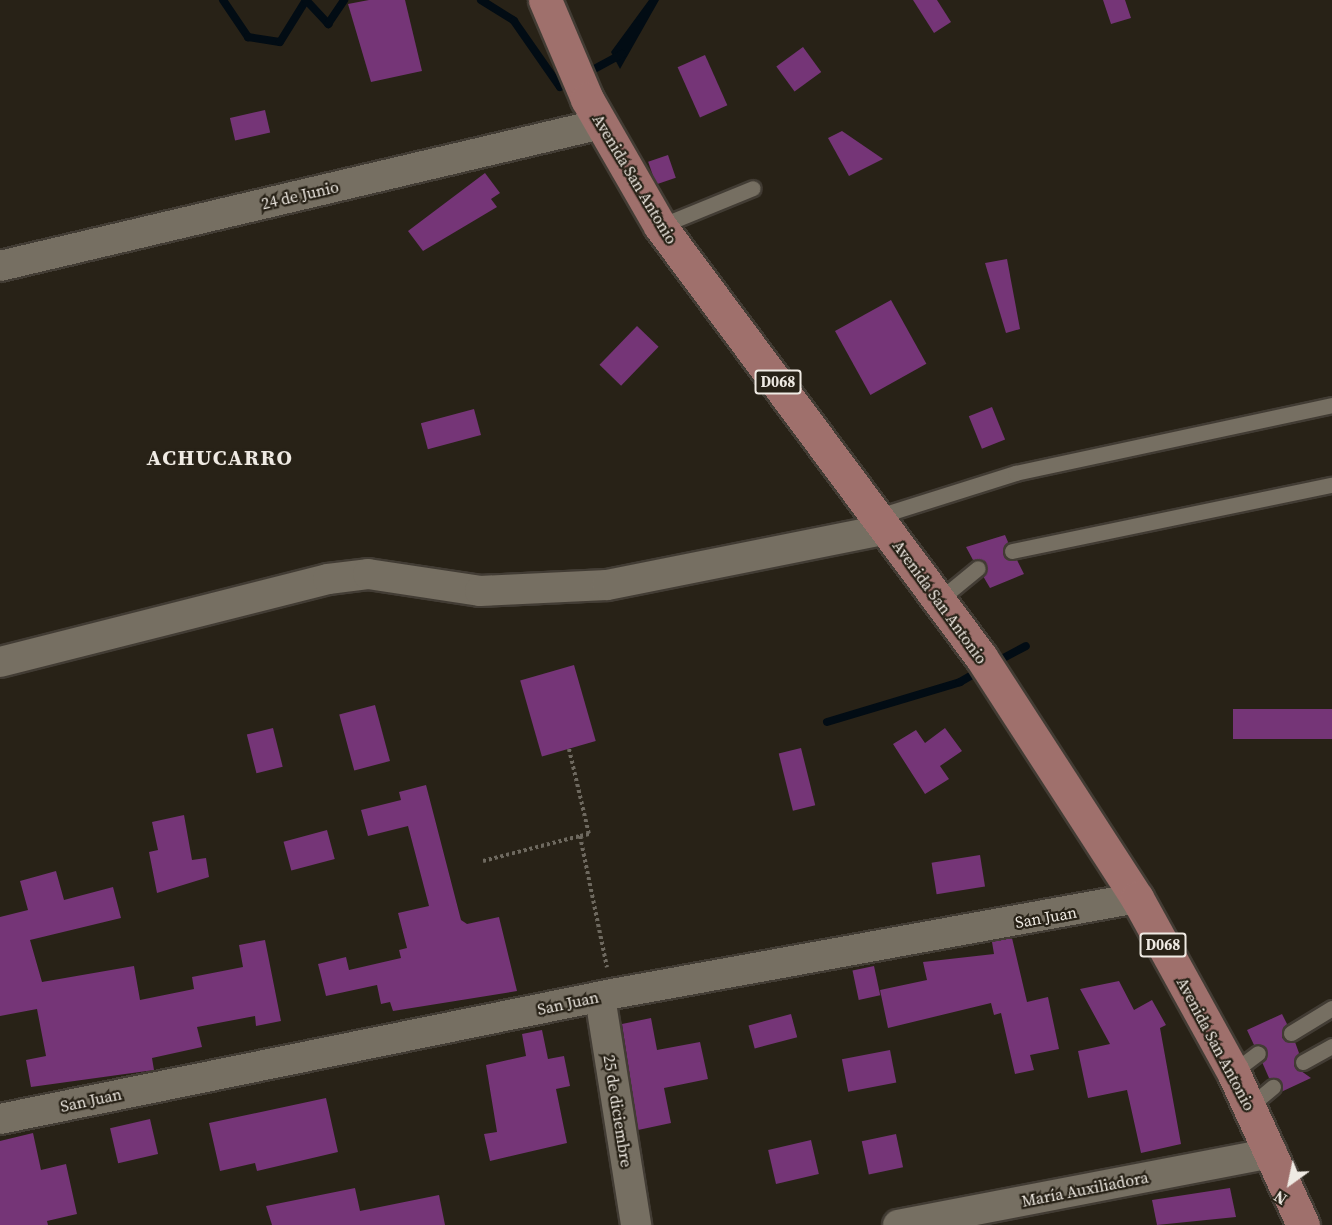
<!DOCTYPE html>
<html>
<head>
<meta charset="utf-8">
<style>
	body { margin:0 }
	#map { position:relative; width:1332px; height:1225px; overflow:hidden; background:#282217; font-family:"Source Serif 4",serif }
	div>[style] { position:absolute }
	.water>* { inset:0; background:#020c14 }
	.stream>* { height:8px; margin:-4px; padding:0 4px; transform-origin:4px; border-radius:4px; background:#020c14 }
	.building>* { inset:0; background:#753577; transform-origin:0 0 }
	.path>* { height:4px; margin-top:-2px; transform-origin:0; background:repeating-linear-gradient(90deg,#6e695f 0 3px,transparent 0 6px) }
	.roads { filter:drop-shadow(2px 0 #423c34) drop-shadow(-2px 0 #423c34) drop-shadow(0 2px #423c34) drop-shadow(0 -2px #423c34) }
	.service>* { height:15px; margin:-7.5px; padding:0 7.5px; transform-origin:7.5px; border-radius:7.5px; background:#766f62 }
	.minor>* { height:30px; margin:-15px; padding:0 15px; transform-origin:15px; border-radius:15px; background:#766f62 }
	.primary>* { height:33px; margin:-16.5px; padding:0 16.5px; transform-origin:16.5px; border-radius:16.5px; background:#9f706c }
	span { translate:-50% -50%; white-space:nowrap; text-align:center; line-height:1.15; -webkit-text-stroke:4.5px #282217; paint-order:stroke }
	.shield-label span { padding:2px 4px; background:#282217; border:2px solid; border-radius:4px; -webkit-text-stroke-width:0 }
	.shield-label { font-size:15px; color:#efeae3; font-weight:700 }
	.street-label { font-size:16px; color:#efeae3 }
	.district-label { font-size:22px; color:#efeae3; font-weight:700; letter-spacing:1.5px }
	.north { position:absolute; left:1260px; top:1153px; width:60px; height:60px; -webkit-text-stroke:4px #282217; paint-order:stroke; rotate:213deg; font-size:16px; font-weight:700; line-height:24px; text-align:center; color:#efeae3 }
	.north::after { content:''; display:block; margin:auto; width:21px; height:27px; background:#efeae3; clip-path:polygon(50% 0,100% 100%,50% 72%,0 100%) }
</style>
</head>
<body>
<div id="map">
	<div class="water">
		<i style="clip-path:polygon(649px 0,659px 0,620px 69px,611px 52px)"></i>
	</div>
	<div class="stream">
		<i style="left:223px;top:0;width:45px;rotate:56deg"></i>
		<i style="left:248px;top:37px;width:32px;rotate:9deg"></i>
		<i style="left:280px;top:42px;width:49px;rotate:-58.2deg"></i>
		<i style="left:306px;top:0;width:33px;rotate:47deg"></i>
		<i style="left:328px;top:24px;width:29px;rotate:-56deg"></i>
		<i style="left:481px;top:0;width:39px;rotate:32deg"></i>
		<i style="left:514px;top:21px;width:80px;rotate:55.1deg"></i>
		<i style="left:560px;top:87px;width:13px;rotate:-27deg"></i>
		<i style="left:585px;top:74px;width:42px;rotate:-28.4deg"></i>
		<i style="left:994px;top:663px;width:36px;rotate:-28deg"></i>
		<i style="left:827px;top:722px;width:139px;rotate:-16.7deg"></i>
		<i style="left:960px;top:682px;width:24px;rotate:-30deg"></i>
	</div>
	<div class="building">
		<i style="clip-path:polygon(369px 0,405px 0,422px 71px,371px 82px,348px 4px)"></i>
		<i style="clip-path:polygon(913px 0,937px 0,951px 22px,934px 33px)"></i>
		<i style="clip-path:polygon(1103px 0,1125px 0,1131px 18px,1111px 24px)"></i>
		<i style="left:803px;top:47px;width:31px;height:33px;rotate:54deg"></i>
		<i style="left:705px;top:55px;width:55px;height:30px;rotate:66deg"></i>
		<i style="left:265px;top:110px;width:23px;height:36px;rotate:77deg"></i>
		<i style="clip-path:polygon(842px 131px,883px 159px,849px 176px,828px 138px)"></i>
		<i style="left:668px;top:155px;width:24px;height:21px;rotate:71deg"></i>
		<i style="clip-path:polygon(485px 173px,500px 193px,491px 199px,497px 207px,423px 251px,408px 231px)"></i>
		<i style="clip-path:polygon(1007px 259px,1020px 329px,1006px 333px,985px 263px)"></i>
		<i style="left:891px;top:300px;width:73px;height:64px;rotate:61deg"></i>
		<i style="left:637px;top:326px;width:30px;height:54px;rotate:44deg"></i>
		<i style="left:992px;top:407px;width:35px;height:25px;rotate:68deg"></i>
		<i style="left:474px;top:409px;width:27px;height:55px;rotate:75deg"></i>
		<i style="clip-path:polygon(1005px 535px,1008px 542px,1003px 554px,1017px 560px,1024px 574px,990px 588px,983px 576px,986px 562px,973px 560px,966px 547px)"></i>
		<i style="left:574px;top:665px;width:79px;height:56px;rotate:74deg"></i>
		<i style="left:375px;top:705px;width:58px;height:37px;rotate:75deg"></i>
		<i style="left:1332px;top:709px;width:30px;height:99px;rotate:90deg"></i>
		<i style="left:273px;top:728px;width:40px;height:27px;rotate:76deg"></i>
		<i style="clip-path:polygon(945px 728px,962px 751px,940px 766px,949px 779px,925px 794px,893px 744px,916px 730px,925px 743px)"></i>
		<i style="left:801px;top:748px;width:59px;height:23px;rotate:76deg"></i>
		<i style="clip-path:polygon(426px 785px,461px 920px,467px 924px,499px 917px,517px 991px,393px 1011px,390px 1002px,381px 1004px,377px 985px,326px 996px,318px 964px,346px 957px,349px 970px,401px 958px,399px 950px,407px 948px,398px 913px,429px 906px,408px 826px,368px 836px,361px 810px,401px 800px,399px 792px)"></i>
		<i style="clip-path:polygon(184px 815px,192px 860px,206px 858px,209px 877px,157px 893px,149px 852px,158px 850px,152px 822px)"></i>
		<i style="left:327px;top:830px;width:30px;height:45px;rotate:75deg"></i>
		<i style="left:980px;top:855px;width:32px;height:49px;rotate:81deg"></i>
		<i style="clip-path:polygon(56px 871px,64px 900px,113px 887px,121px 918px,30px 940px,42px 982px,134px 966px,140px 1000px,194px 989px,192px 977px,243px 967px,239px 945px,265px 940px,281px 1021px,256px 1026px,255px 1016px,197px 1027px,202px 1047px,152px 1058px,154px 1070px,31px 1087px,26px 1060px,46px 1056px,37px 1009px,0 1016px,0 917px,28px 910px,20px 881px)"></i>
		<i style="clip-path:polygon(1012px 938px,1027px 1002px,1048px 997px,1059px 1049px,1030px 1055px,1034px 1070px,1015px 1074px,1001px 1013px,994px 1015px,991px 1003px,888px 1028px,880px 990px,927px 980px,923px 962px,994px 954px,992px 942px)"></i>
		<i style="left:874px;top:966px;width:30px;height:22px;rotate:78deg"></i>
		<i style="clip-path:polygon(1119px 981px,1134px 1010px,1152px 1000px,1166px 1025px,1160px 1028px,1181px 1144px,1141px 1153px,1127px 1090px,1088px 1098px,1078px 1051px,1110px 1044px,1080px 989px)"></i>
		<i style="left:791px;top:1014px;width:24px;height:44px;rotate:75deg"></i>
		<i style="clip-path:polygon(1282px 1014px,1287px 1024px,1282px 1038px,1295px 1042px,1299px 1053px,1294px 1066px,1311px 1078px,1281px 1092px,1281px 1081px,1269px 1078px,1262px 1062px,1266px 1048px,1254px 1045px,1247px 1030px)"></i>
		<i style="clip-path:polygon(651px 1018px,657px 1050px,700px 1042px,708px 1079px,664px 1088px,671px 1123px,638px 1130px,622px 1024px)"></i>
		<i style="clip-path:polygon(542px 1030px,548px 1059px,564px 1056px,570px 1086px,556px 1089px,567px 1143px,490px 1161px,484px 1134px,497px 1132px,486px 1065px,526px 1056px,522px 1034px)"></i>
		<i style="left:890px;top:1050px;width:33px;height:49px;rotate:79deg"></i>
		<i style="clip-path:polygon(326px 1098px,338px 1152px,257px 1171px,255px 1163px,220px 1171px,209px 1123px)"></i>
		<i style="left:150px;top:1119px;width:36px;height:41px;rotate:77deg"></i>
		<i style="clip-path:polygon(33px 1133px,41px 1170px,66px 1164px,77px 1214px,47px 1221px,48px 1225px,0 1225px,0 1141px)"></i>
		<i style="left:896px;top:1134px;width:34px;height:35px;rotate:78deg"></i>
		<i style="left:811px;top:1140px;width:35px;height:44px;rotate:77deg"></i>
		<i style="clip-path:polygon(355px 1188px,360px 1211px,439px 1195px,445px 1225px,272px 1225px,266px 1206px)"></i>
		<i style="clip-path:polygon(1230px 1188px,1236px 1217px,1157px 1225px,1152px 1200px)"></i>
	</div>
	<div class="path">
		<i style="left:569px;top:749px;width:87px;rotate:76.8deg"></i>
		<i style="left:589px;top:834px;width:9px;rotate:167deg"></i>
		<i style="left:580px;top:836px;width:134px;rotate:78.4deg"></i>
		<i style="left:483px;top:861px;width:100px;rotate:-14.5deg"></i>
	</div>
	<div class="roads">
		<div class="service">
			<i style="left:660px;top:226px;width:100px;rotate:-22.2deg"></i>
			<i style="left:879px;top:516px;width:143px;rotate:-17.5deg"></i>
			<i style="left:1015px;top:473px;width:324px;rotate:-12.1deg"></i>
			<i style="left:1012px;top:551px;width:327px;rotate:-11.7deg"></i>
			<i style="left:939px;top:600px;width:50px;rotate:-39.4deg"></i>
			<i style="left:1291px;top:1033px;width:48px;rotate:-31.4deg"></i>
			<i style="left:1303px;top:1062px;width:33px;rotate:-29deg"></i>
			<i style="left:1233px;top:1072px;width:31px;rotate:-37deg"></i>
			<i style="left:1250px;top:1106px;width:30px;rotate:-40deg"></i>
		</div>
		<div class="minor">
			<i style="left:0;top:266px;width:618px;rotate:-13.29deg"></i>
			<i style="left:0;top:662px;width:338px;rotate:-14.2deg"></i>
			<i style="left:328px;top:579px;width:40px;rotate:-7.1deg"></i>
			<i style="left:368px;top:574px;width:113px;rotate:8.6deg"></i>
			<i style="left:480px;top:591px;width:127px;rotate:-2.7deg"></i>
			<i style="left:607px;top:585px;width:285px;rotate:-11.3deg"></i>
			<i style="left:600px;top:997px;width:231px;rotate:81deg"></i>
			<i style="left:0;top:1119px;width:625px;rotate:-11.54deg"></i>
			<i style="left:612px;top:994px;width:534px;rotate:-10.36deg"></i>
			<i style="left:898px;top:1225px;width:381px;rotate:-10.9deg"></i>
		</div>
		<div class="primary">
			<i style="left:545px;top:0;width:108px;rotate:67deg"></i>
			<i style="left:587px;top:99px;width:146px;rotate:60.1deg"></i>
			<i style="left:660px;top:226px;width:537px;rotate:53.32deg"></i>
			<i style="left:981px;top:657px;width:287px;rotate:57.1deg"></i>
			<i style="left:1137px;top:898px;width:199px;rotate:61.1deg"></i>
			<i style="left:1233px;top:1072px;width:168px;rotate:65.4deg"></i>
		</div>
	</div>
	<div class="shield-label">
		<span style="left:778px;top:382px">D068</span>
		<span style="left:1163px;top:945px">D068</span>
	</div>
	<div class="street-label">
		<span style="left:635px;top:179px;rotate:59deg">Avenida San Antonio</span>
		<span style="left:300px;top:195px;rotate:-13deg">24 de Junio</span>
		<span style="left:940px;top:602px;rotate:54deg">Avenida San Antonio</span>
		<span style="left:1046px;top:917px;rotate:-10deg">San Juan</span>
		<span style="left:568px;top:1003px;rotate:-12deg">San Juan</span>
		<span style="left:1216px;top:1044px;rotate:62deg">Avenida San Antonio</span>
		<span style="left:91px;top:1100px;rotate:-12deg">San Juan</span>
		<span style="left:618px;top:1111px;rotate:81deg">25 de diciembre</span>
		<span style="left:1085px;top:1189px;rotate:-11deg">María Auxiliadora</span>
	</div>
	<div class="district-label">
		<span style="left:220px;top:458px">ACHUCARRO</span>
	</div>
	<div class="north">N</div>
</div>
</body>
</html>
